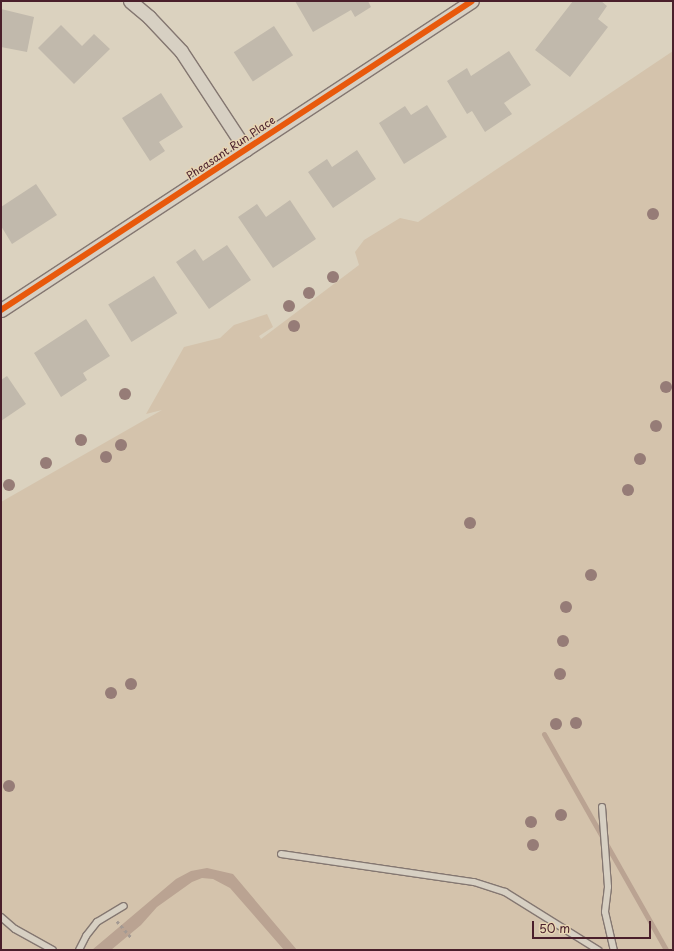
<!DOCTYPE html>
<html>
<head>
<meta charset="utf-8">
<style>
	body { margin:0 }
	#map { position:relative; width:674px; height:951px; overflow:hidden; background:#dbd2bf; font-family:"Playpen Sans",sans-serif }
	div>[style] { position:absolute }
	.green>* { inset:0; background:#d4c3ac }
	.water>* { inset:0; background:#baa392 }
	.stream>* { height:5px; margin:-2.5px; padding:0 2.5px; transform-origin:2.5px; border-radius:2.5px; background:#baa392 }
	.building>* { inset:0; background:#c1b9ac; transform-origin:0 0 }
	.path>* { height:2.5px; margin-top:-1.25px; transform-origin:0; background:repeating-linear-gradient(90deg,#a49a93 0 3px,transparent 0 6px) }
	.roads { filter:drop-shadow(1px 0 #847771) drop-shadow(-1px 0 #847771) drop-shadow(0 1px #847771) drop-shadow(0 -1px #847771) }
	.service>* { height:6px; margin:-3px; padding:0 3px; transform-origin:3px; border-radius:3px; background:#d7d0c3 }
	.minor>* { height:13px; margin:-6.5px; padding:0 6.5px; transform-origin:6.5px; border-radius:6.5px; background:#d7d0c3 }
	.cycleway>* { height:6px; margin:-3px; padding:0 3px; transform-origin:3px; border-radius:3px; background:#e8590c }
	.trees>* { width:12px; height:12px; margin:-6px; border-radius:50%; background:#967c77 }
	span { translate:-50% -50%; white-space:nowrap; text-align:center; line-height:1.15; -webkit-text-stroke:3px #e7d5b3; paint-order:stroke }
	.street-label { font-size:11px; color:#4a1f2b }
	.frame { position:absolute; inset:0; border:2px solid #4a1f2b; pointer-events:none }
	.scale { position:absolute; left:532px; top:921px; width:119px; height:18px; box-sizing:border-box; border:2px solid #4a1f2b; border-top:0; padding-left:5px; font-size:12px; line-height:14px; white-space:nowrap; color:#4a1f2b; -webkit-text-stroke:3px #e7d5b3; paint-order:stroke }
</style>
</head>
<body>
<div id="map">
	<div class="green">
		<i style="clip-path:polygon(673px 51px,673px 950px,1px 950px,1px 502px,162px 410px,146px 414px,184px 347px,220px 338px,234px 325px,267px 314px,273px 327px,259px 336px,261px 339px,359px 265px,355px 252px,364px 240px,400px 218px,418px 222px)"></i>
	</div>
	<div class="water">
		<i style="clip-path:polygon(207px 868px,233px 874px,297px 950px,284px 950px,230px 888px,213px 879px,202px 878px,192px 882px,157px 907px,141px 925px,111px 950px,92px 950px,176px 879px,191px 871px)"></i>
	</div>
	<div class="stream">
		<i style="left:544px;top:734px;width:248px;rotate:60.5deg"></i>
	</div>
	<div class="building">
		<i style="clip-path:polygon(295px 1px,368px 1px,371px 7px,355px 17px,351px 10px,313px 32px)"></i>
		<i style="clip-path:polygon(573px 1px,601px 1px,607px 6px,598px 19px,608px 27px,570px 77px,535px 50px)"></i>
		<i style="clip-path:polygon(1px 9px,34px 17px,27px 52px,1px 47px)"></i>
		<i style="clip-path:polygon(61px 25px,82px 46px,94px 34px,110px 49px,74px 84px,38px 48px)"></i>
		<i style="left:274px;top:26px;width:35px;height:48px;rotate:57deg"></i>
		<i style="clip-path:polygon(509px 51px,531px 85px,504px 103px,512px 114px,485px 132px,472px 111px,467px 114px,447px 81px,467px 68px,471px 76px)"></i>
		<i style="clip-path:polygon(161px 93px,183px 127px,159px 142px,165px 151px,150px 161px,122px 118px)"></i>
		<i style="clip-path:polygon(427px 105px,447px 137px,404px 164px,379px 123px,405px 106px,411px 115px)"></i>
		<i style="clip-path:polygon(357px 150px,376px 179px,333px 208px,308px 172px,327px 159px,332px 167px)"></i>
		<i style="clip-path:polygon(36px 184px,57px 215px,12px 244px,1px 226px,1px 207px)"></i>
		<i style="clip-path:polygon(290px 200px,316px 239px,273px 268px,238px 217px,257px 204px,266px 217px)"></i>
		<i style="clip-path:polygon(227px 245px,251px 280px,209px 309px,176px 262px,195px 249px,203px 261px)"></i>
		<i style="left:154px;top:276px;width:44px;height:54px;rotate:58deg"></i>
		<i style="clip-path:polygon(86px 319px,110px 356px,83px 373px,87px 380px,61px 397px,34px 353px)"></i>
		<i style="clip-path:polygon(7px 376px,26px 404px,1px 421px,1px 380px)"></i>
	</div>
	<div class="path">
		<i style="left:117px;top:921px;width:21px;rotate:49deg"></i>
	</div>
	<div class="roads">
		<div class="service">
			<i style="left:602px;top:807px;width:80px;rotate:85.7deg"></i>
			<i style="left:608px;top:887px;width:25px;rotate:97deg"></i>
			<i style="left:605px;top:912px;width:39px;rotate:77deg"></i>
			<i style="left:281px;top:854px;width:195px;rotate:8.3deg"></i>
			<i style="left:474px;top:882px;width:33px;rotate:18deg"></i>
			<i style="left:505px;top:892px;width:110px;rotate:31.9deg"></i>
			<i style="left:1px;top:917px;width:18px;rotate:41deg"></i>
			<i style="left:15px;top:929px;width:43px;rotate:28.9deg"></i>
			<i style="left:79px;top:950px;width:16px;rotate:-63deg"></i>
			<i style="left:86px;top:936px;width:18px;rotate:-52deg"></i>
			<i style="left:97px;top:922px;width:31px;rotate:-31deg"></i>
		</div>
		<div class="minor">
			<i style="left:130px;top:1px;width:25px;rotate:40deg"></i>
			<i style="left:149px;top:17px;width:47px;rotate:46.7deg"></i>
			<i style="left:181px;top:51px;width:118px;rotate:56.7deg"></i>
			<i style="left:1px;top:310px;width:563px;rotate:-33.27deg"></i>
		</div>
	</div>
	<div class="cycleway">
		<i style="left:1px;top:310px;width:563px;rotate:-33.27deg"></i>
	</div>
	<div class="trees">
		<i style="left:653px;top:214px"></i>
		<i style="left:333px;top:277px"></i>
		<i style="left:309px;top:293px"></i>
		<i style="left:289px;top:306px"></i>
		<i style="left:294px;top:326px"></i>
		<i style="left:666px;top:387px"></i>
		<i style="left:125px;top:394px"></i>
		<i style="left:656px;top:426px"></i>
		<i style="left:81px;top:440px"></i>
		<i style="left:121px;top:445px"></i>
		<i style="left:106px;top:457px"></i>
		<i style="left:640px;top:459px"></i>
		<i style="left:46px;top:463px"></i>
		<i style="left:9px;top:485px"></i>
		<i style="left:628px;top:490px"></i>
		<i style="left:470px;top:523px"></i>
		<i style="left:591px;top:575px"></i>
		<i style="left:566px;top:607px"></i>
		<i style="left:563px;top:641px"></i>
		<i style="left:560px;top:674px"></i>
		<i style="left:131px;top:684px"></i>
		<i style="left:111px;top:693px"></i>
		<i style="left:576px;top:723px"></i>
		<i style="left:556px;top:724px"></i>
		<i style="left:9px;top:786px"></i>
		<i style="left:561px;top:815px"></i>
		<i style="left:531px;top:822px"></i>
		<i style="left:533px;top:845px"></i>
	</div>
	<div class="street-label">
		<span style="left:231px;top:148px;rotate:-34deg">Pheasant Run Place</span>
	</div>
	<div class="frame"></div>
	<div class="scale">50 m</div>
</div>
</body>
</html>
